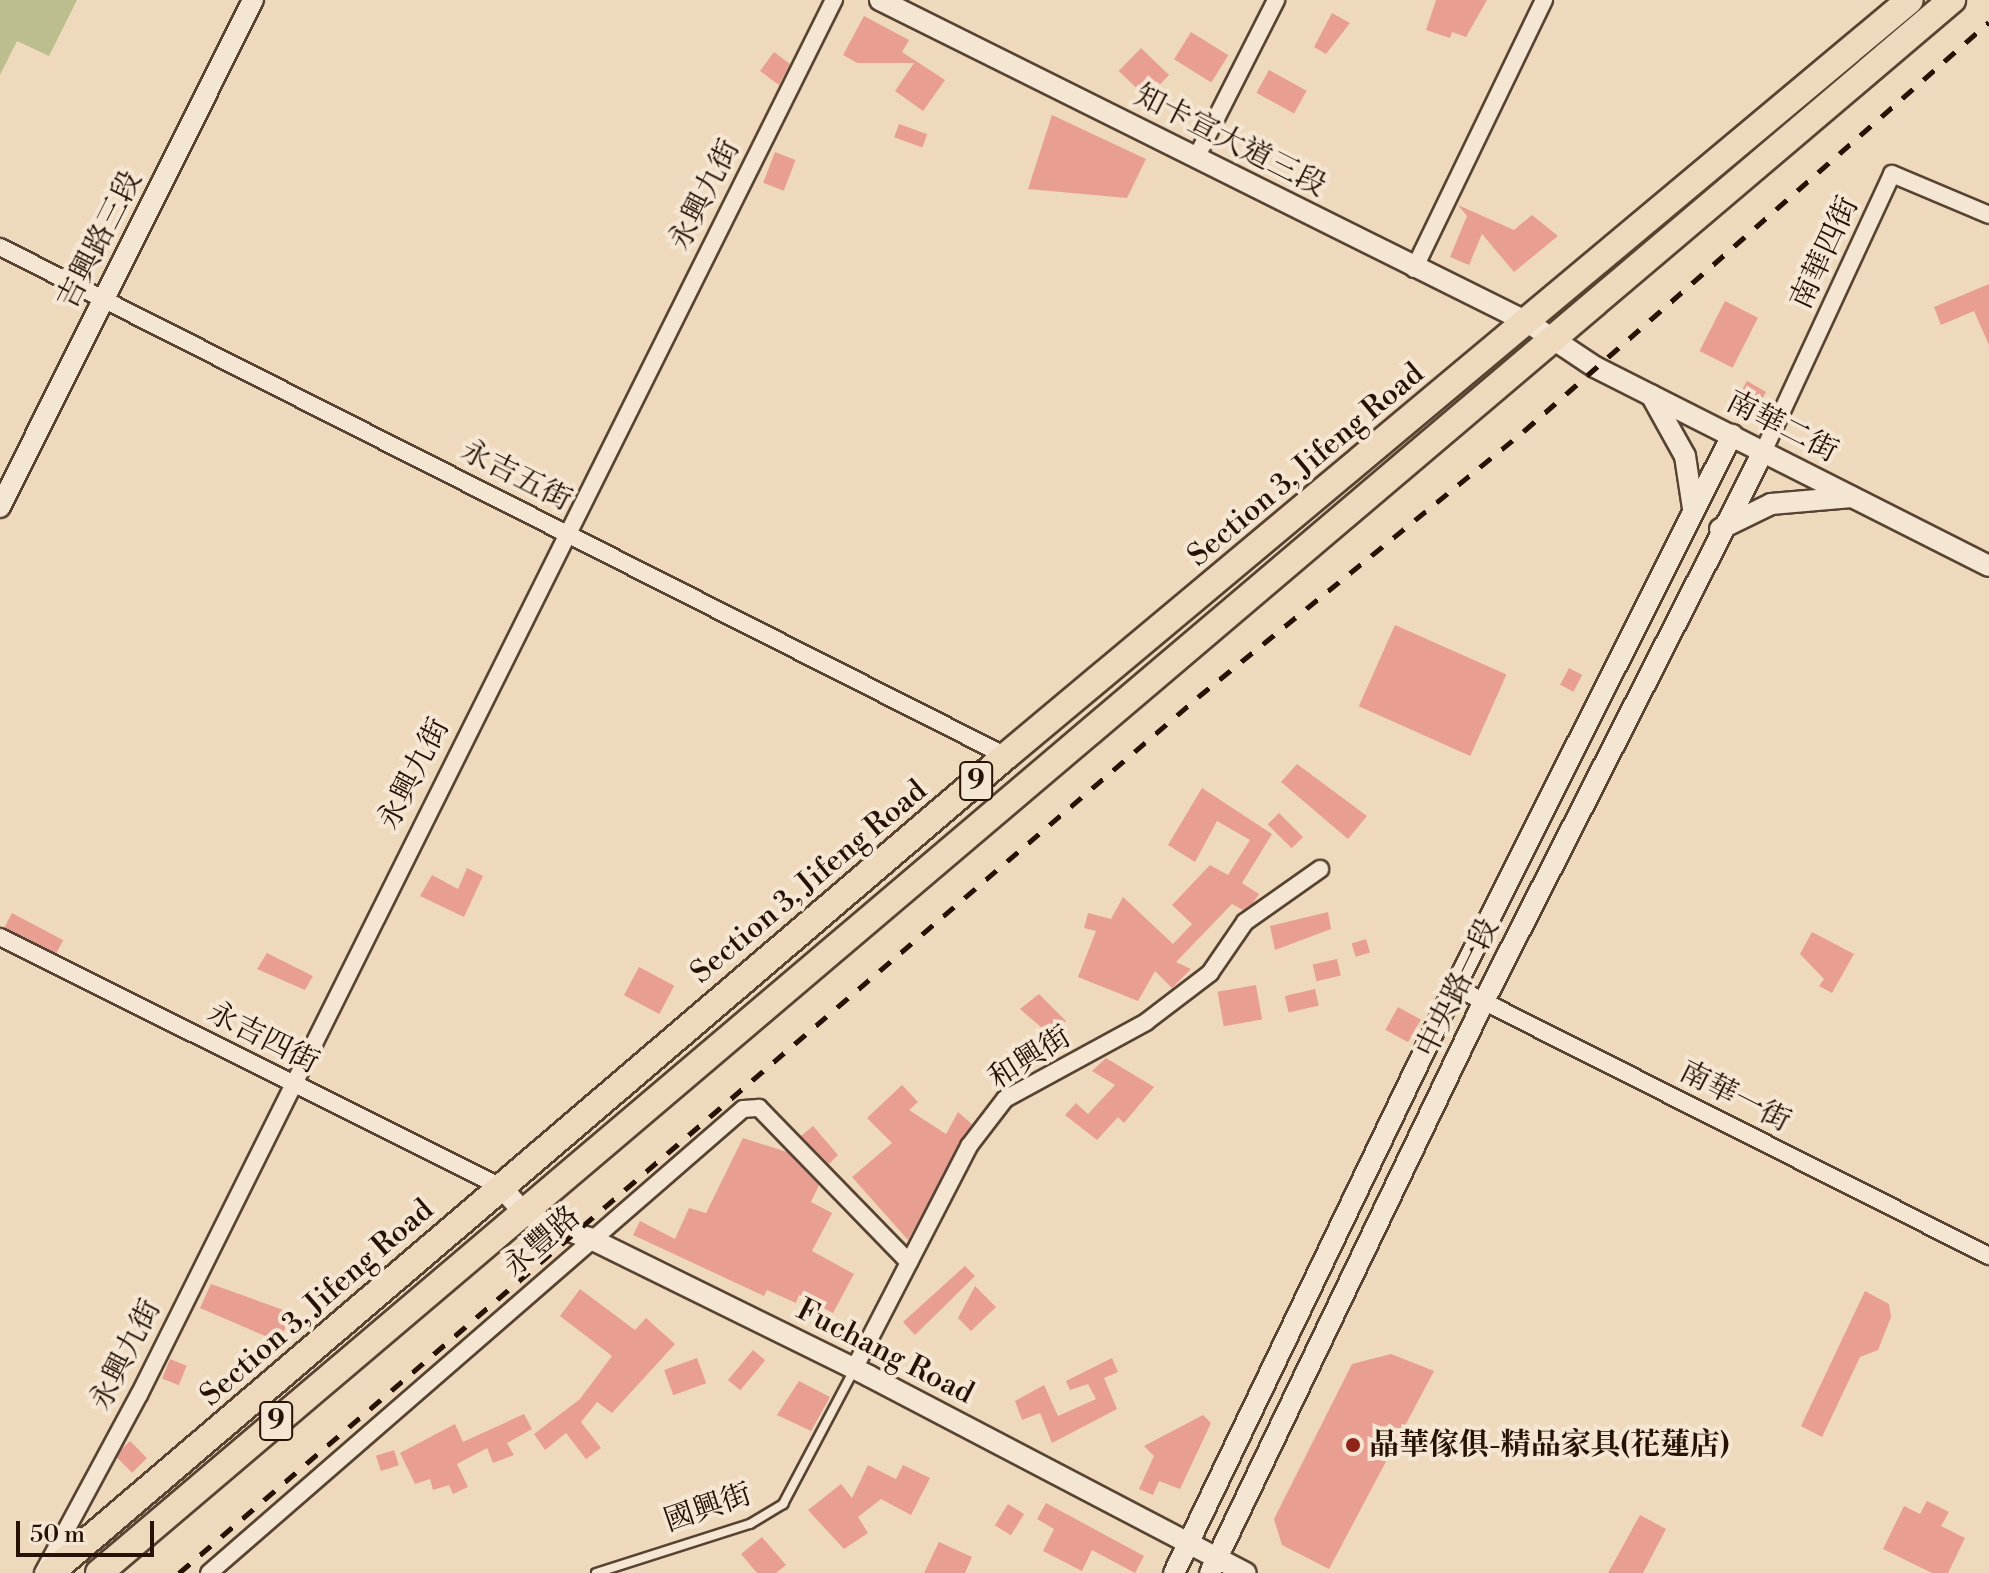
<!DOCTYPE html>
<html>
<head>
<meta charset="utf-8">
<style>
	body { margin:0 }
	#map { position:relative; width:1989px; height:1573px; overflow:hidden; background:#eed9bc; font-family:"Libre Bodoni","Noto Serif TC",serif }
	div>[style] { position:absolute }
	.green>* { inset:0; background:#bcbe8e }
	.building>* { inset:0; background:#e89f92; transform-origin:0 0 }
	.roads { filter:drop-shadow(2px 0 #584332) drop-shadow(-2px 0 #584332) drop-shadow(0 2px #584332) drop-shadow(0 -2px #584332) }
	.service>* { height:8px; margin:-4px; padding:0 4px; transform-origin:4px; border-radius:4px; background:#f4e6d3 }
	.minor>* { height:16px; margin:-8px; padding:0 8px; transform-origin:8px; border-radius:8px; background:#f4e6d3 }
	.tertiary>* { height:20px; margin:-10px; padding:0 10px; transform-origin:10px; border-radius:10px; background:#f4e6d3 }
	.primary>* { height:26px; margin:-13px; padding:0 13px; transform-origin:13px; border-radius:13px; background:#eed9bc }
	.rail>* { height:5px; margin-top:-2.5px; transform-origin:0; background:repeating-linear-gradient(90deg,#261104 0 14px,transparent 0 28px) }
	.dots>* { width:22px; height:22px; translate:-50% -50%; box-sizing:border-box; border:4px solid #f4e6d3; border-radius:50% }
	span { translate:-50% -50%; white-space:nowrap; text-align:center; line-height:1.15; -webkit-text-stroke:8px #f4e6d3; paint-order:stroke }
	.shield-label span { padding:2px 6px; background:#f4e6d3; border:2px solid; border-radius:6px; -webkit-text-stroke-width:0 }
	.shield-label { font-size:28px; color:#261104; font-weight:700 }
	.street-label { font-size:30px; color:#261104 }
	.poi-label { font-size:30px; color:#261104; font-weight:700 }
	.left { translate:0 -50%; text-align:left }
	.scale { position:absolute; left:16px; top:1521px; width:138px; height:36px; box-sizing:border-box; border:4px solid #261104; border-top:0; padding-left:10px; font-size:24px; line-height:28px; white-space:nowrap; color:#261104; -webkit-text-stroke:6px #f4e6d3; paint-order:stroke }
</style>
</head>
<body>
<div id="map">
	<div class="green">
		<i style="clip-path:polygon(0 0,77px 0,49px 56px,17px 41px,0 75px)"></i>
	</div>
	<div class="building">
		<i style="clip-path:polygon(1436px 0,1487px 0,1466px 37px,1452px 32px,1450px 38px,1426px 30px)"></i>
		<i style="clip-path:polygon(1332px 13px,1350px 23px,1326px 54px,1314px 47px)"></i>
		<i style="clip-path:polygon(864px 16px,909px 40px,902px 52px,945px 80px,923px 111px,895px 91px,914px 63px,857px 63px,843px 55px)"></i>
		<i style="left:1191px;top:32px;width:44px;height:32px;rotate:32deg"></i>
		<i style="left:1141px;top:48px;width:39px;height:32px;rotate:44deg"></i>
		<i style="clip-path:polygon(774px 52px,790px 64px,779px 85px,760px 71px)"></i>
		<i style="left:1269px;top:70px;width:43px;height:26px;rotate:29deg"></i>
		<i style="clip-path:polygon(1052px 115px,1146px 159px,1127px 198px,1028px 189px)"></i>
		<i style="left:899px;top:124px;width:30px;height:14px;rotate:20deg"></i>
		<i style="left:775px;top:152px;width:22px;height:33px;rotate:21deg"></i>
		<i style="clip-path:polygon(1458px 205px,1514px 230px,1532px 215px,1558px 236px,1514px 272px,1482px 234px,1469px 265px,1450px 257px,1467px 216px)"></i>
		<i style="clip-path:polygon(1989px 284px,1989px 345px,1974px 311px,1941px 325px,1934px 307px)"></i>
		<i style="left:1725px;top:301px;width:37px;height:56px;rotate:27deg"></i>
		<i style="left:1747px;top:381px;width:22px;height:35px;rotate:30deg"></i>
		<i style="left:1395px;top:625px;width:122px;height:89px;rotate:24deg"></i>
		<i style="left:1569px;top:668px;width:15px;height:19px;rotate:28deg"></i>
		<i style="clip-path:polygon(1297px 764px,1367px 816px,1348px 839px,1281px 782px)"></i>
		<i style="clip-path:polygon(1202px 788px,1272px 834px,1242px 883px,1259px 894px,1253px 903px,1243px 910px,1232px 904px,1176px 962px,1191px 969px,1172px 988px,1155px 971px,1138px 1001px,1078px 977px,1096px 931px,1084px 928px,1088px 913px,1111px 919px,1123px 897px,1173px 944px,1192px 924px,1172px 905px,1210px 865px,1228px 875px,1250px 840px,1217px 821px,1195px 862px,1168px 845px)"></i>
		<i style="left:1279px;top:813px;width:34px;height:16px;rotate:45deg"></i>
		<i style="clip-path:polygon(467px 868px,483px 876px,464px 917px,420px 896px,432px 875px,458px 889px)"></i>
		<i style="clip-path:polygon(1328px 912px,1331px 929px,1275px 950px,1270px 926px)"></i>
		<i style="left:12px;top:913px;width:58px;height:16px;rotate:28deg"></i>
		<i style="clip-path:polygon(1812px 932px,1854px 954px,1832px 993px,1819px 986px,1824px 979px,1800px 954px)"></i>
		<i style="left:1366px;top:939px;width:14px;height:15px;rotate:73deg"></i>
		<i style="clip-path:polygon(267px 953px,313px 976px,305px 990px,257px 969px)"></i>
		<i style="left:1337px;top:959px;width:17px;height:25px;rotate:77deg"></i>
		<i style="left:639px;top:967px;width:40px;height:32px;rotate:28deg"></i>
		<i style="left:1256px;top:985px;width:35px;height:39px;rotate:80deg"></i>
		<i style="left:1315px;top:989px;width:17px;height:31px;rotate:77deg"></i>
		<i style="clip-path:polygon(1039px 994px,1066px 1021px,1049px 1034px,1020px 1009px)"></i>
		<i style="left:1398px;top:1007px;width:26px;height:26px;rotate:29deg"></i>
		<i style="clip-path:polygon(1106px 1058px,1154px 1087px,1124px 1123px,1118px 1117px,1097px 1140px,1065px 1115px,1076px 1103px,1088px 1114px,1115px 1085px,1092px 1071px)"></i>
		<i style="clip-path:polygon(902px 1085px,918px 1102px,909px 1110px,946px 1134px,958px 1112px,972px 1124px,908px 1240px,852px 1177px,892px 1143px,867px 1118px)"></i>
		<i style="clip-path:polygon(813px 1126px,838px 1155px,829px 1164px,801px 1136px)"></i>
		<i style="clip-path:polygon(743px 1138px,787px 1152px,819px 1185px,811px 1202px,832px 1213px,812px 1251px,854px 1274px,833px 1313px,799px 1295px,796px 1303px,767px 1290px,764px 1296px,633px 1235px,640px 1221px,675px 1239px,689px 1208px,706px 1213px)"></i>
		<i style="clip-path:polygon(965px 1266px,975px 1276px,915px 1335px,903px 1322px)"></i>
		<i style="clip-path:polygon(211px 1284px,292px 1313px,279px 1342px,200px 1308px)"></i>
		<i style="clip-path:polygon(975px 1286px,996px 1307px,971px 1331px,958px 1318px)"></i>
		<i style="clip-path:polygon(580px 1289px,635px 1330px,646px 1318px,675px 1344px,612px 1413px,597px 1402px,581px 1422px,601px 1448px,586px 1459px,566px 1433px,545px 1450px,534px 1434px,580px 1399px,612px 1356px,560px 1316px)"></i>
		<i style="clip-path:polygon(1865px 1291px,1889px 1304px,1891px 1317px,1878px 1350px,1860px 1357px,1822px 1437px,1801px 1426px)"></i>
		<i style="left:753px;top:1350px;width:16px;height:39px;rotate:40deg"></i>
		<i style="clip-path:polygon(1391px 1354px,1434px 1371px,1329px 1569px,1282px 1545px,1274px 1519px,1352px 1364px)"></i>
		<i style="left:697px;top:1358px;width:27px;height:35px;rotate:70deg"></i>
		<i style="clip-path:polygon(1112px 1358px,1118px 1372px,1104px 1378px,1117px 1409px,1052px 1443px,1040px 1413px,1022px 1420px,1015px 1401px,1044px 1385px,1058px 1416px,1096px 1399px,1088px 1384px,1070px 1390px,1066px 1381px)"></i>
		<i style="left:170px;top:1359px;width:18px;height:21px;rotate:22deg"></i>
		<i style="clip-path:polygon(799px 1381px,830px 1397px,811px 1431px,777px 1415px)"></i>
		<i style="clip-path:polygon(524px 1414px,532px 1429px,507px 1443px,514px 1455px,493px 1463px,487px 1448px,457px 1464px,468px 1487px,453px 1494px,449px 1485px,433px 1490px,430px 1479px,415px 1484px,400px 1453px,455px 1424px,463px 1442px)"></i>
		<i style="clip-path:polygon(1203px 1415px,1211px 1423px,1180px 1489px,1159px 1481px,1153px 1495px,1139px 1489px,1154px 1456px,1144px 1446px)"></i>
		<i style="left:130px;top:1441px;width:24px;height:21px;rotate:45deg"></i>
		<i style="left:394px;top:1450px;width:16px;height:19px;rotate:72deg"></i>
		<i style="clip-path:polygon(868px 1465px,896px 1479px,903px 1465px,930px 1478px,911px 1515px,881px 1499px,858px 1517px,868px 1533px,844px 1549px,808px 1510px,841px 1484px,852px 1498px)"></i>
		<i style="clip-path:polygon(1927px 1501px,1949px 1512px,1941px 1526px,1965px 1538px,1948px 1573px,1932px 1573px,1883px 1549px,1904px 1506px,1920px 1514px)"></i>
		<i style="clip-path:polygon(1046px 1503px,1144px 1556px,1135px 1573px,1092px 1550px,1082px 1571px,1043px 1551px,1054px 1529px,1037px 1519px)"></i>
		<i style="left:1008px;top:1504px;width:19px;height:25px;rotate:32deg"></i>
		<i style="clip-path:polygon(1640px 1515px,1666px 1529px,1643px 1573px,1608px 1573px)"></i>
		<i style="clip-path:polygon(762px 1537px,786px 1565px,776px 1573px,757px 1573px,741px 1554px)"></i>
		<i style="clip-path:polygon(939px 1542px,972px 1557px,965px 1573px,924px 1573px)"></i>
	</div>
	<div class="roads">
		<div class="service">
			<i style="left:596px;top:1573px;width:162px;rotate:-17.7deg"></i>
			<i style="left:750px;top:1524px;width:39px;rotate:-31deg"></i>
			<i style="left:783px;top:1504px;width:152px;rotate:-62.1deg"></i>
		</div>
		<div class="minor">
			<i style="left:1197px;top:156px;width:175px;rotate:-63.1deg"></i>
			<i style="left:0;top:247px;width:1127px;rotate:26.84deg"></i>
			<i style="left:1414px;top:269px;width:299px;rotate:-64.2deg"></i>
			<i style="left:1764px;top:450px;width:304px;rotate:-65.1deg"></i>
			<i style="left:1892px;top:174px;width:105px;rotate:22.9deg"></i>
			<i style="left:0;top:937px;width:560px;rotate:26.52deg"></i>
			<i style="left:1455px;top:987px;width:598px;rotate:26.74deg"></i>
			<i style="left:854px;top:1369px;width:251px;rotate:-62.7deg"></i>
			<i style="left:969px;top:1146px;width:59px;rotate:-52.5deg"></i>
			<i style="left:1005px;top:1099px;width:161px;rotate:-28.6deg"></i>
			<i style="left:1146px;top:1022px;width:81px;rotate:-37.4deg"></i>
			<i style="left:1210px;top:973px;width:62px;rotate:-55.5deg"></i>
			<i style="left:1245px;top:922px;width:92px;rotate:-35.2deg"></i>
			<i style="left:43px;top:1573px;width:202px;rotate:-61.7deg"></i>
			<i style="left:139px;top:1395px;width:1559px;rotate:-63.52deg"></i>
			<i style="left:209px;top:1573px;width:707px;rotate:-40.99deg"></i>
			<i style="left:743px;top:1109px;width:16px;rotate:-4deg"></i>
			<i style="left:759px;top:1108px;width:215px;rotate:45.8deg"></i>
		</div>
		<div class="tertiary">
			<i style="left:880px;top:0;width:725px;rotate:26.46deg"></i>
			<i style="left:1529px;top:323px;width:79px;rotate:33.7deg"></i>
			<i style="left:1595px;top:367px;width:441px;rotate:26.8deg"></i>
			<i style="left:1651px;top:395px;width:70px;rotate:60.9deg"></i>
			<i style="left:1685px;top:456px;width:53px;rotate:81.3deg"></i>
			<i style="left:0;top:507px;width:567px;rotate:-63.48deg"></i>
			<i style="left:1720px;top:529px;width:57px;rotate:-26.1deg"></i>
			<i style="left:1771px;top:504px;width:81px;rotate:-4.9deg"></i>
			<i style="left:501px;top:1187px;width:38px;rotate:48deg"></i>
			<i style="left:526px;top:1215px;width:67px;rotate:20.1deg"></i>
			<i style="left:589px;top:1238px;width:312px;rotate:26.2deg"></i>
			<i style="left:869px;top:1376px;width:425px;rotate:27.6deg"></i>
			<i style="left:1174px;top:1573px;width:650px;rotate:-64.38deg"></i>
			<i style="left:1455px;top:987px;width:618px;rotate:-63.35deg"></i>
			<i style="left:1210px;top:1573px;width:634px;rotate:-64.4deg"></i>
			<i style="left:1484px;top:1001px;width:618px;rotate:-63.06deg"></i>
		</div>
		<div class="primary">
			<i style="left:50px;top:1573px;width:1258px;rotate:-40.52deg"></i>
			<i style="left:1006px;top:756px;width:1178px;rotate:-39.91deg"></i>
			<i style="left:99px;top:1573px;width:2431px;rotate:-40.33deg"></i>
		</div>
	</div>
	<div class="rail">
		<i style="left:179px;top:1573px;width:1344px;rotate:-40.68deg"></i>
		<i style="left:1198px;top:697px;width:421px;rotate:-39.2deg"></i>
		<i style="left:1524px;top:431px;width:619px;rotate:-41.33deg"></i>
	</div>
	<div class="dots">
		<i style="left:1353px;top:1445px;background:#8f2418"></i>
	</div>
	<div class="shield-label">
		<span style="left:976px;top:781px">9</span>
		<span style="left:276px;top:1421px">9</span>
	</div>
	<div class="street-label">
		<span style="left:1230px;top:141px;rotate:27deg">知卡宣大道三段</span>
		<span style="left:705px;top:195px;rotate:-63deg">永興九街</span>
		<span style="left:100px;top:240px;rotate:-63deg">吉興路三段</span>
		<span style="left:1825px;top:253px;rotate:-65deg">南華四街</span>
		<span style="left:1782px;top:427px;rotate:27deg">南華二街</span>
		<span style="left:1306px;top:465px;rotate:-40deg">Section 3, Jifeng Road</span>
		<span style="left:516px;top:476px;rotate:27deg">永吉五街</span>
		<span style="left:414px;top:774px;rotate:-63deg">永興九街</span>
		<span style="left:809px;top:882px;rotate:-40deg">Section 3, Jifeng Road</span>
		<span style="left:1458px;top:988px;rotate:-64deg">中央路一段</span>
		<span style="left:263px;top:1038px;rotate:27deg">永吉四街</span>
		<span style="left:1030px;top:1058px;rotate:-32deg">和興街</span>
		<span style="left:1735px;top:1097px;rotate:27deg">南華一街</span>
		<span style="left:542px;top:1242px;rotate:-41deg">永豐路</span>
		<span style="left:317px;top:1303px;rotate:-41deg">Section 3, Jifeng Road</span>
		<span style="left:885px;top:1352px;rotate:27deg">Fuchang Road</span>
		<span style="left:126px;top:1355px;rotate:-63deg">永興九街</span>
		<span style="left:708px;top:1508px;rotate:-19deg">國興街</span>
	</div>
	<div class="poi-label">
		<span class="left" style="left:1369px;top:1445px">晶華傢俱-精品家具(花蓮店)</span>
	</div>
	<div class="scale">50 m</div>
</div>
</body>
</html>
